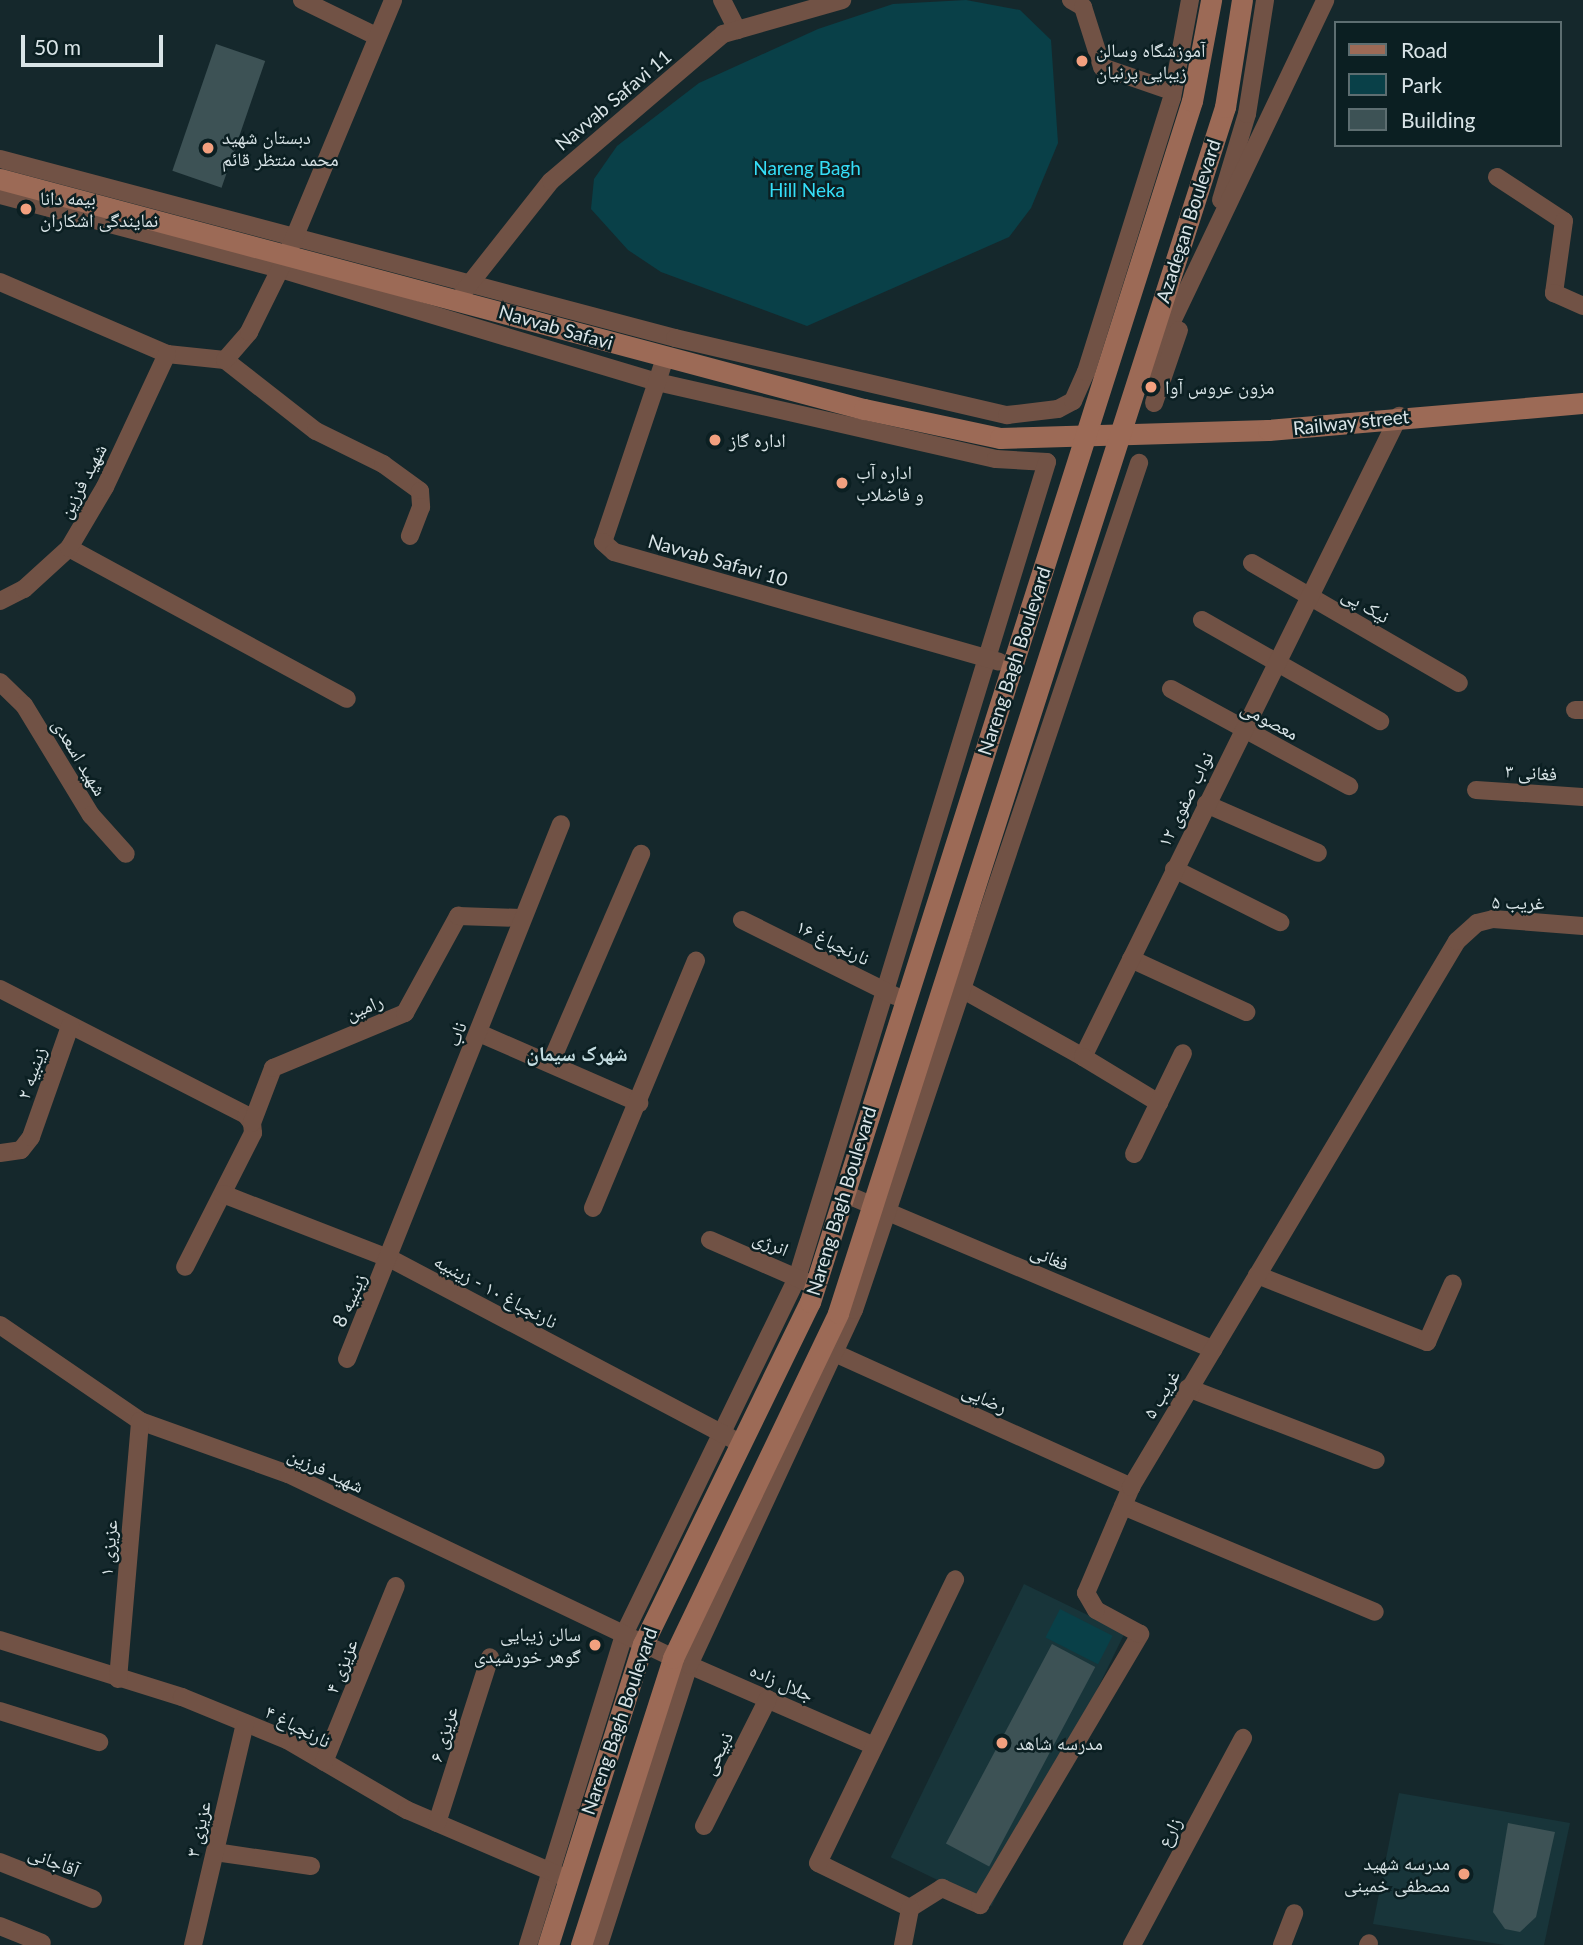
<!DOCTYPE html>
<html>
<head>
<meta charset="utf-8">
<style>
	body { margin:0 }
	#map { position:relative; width:1583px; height:1945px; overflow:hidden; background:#15282c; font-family:Lato,"Noto Naskh Arabic",sans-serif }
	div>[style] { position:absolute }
	.built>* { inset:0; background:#18353a; transform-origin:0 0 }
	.green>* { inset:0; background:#094048; transform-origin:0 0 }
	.building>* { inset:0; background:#3d5255; transform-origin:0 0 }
	.street>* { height:18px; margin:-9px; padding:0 9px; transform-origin:9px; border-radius:9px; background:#715245 }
	.secondary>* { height:21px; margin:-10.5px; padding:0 10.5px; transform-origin:10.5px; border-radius:10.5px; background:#9c6a56 }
	.dots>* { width:19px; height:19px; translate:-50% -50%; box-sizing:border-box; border:4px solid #0b1f22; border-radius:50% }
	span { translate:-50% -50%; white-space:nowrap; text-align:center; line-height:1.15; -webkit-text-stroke:5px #0b1f22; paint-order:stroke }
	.poi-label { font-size:19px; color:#d9e4e7 }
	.left { translate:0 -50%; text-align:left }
	.right { translate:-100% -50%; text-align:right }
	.street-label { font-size:19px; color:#d9e4e7 }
	.park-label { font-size:19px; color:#35def7 }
	.neighbourhood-label { font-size:21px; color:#c4dce0; font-weight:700 }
	.legend { position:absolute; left:1334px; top:21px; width:228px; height:126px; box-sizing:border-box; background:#0b1f22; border:2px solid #5d6e71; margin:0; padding:9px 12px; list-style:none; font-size:21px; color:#d9e4e7 }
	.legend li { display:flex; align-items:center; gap:14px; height:35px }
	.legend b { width:35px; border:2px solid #5d6e71 }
	.scale { position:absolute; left:21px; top:35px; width:142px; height:32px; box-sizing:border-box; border:4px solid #d9e4e7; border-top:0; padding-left:9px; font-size:21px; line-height:24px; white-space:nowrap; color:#d9e4e7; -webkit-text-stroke:5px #0b1f22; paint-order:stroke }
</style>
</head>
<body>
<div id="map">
	<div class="built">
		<i style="left:1024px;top:1584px;width:112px;height:304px;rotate:26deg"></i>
		<i style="clip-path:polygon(1399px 1793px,1570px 1823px,1544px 1945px,1505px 1945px,1373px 1924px)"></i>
	</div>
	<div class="green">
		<i style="clip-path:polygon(966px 0,1020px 10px,1051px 40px,1058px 143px,1031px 208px,1009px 237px,807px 326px,661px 272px,628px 250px,591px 209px,594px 179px,617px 146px,699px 83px,818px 29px,893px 4px)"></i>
		<i style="left:1060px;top:1609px;width:59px;height:32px;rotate:27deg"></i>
	</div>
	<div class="building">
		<i style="left:216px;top:44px;width:52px;height:134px;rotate:19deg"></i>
		<i style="left:1052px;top:1644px;width:49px;height:226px;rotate:28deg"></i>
		<i style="clip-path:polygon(1508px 1823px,1555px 1832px,1536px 1917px,1520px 1932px,1505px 1929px,1493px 1912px)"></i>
	</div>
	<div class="street">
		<i style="left:302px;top:0;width:82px;rotate:25.9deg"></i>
		<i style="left:722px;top:0;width:34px;rotate:63deg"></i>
		<i style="left:1071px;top:0;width:14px;rotate:30deg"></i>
		<i style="left:1083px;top:7px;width:63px;rotate:72.4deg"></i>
		<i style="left:1102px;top:67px;width:65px;rotate:19deg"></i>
		<i style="left:0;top:159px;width:698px;rotate:14.85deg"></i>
		<i style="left:675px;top:338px;width:341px;rotate:13.1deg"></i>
		<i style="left:1007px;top:415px;width:51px;rotate:-6.7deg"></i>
		<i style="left:1058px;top:409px;width:17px;rotate:-28deg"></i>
		<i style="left:1073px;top:401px;width:32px;rotate:-66deg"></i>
		<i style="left:1086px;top:372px;width:287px;rotate:-72.6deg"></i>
		<i style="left:1172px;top:98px;width:100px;rotate:-79.6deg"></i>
		<i style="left:1497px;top:177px;width:80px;rotate:33.3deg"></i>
		<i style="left:1564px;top:221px;width:73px;rotate:97.9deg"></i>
		<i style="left:1554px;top:293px;width:32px;rotate:24deg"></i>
		<i style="left:0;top:195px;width:290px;rotate:14.8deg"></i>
		<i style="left:280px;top:269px;width:394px;rotate:16.7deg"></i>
		<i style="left:657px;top:382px;width:348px;rotate:12.8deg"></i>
		<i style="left:996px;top:459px;width:51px;rotate:3.4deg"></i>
		<i style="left:1047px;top:462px;width:853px;rotate:107.03deg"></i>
		<i style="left:797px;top:1278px;width:397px;rotate:115.9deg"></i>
		<i style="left:624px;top:1635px;width:325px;rotate:107.2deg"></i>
		<i style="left:1221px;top:200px;width:90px;rotate:-73.2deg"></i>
		<i style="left:1247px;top:114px;width:115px;rotate:-81deg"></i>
		<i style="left:0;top:282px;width:182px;rotate:23.3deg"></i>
		<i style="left:167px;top:354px;width:58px;rotate:5.9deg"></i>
		<i style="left:225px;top:360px;width:115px;rotate:38deg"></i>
		<i style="left:316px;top:431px;width:75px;rotate:26.2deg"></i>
		<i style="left:383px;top:464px;width:46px;rotate:36.1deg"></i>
		<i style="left:420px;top:491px;width:16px;rotate:86deg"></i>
		<i style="left:421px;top:507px;width:31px;rotate:111deg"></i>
		<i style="left:464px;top:291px;width:140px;rotate:-51.7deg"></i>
		<i style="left:551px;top:181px;width:226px;rotate:-40.5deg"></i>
		<i style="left:723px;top:34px;width:124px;rotate:-15.9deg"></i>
		<i style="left:665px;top:358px;width:194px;rotate:108.6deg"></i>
		<i style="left:603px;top:542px;width:15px;rotate:42deg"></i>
		<i style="left:614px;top:552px;width:400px;rotate:15.9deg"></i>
		<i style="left:225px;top:360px;width:37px;rotate:-49deg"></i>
		<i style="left:249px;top:332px;width:86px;rotate:-63.7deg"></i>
		<i style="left:287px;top:255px;width:276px;rotate:-67.4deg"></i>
		<i style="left:1147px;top:374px;width:414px;rotate:-64.5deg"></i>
		<i style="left:1154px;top:403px;width:77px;rotate:-71.1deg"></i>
		<i style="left:69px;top:548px;width:316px;rotate:28.5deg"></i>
		<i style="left:1252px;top:563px;width:239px;rotate:30.1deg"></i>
		<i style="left:0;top:601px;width:27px;rotate:-27deg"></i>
		<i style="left:24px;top:589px;width:61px;rotate:-42.3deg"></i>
		<i style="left:69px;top:548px;width:71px;rotate:-59.5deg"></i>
		<i style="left:105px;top:487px;width:147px;rotate:-65deg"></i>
		<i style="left:1202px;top:620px;width:205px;rotate:29.6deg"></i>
		<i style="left:0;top:682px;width:33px;rotate:44deg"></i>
		<i style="left:24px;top:705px;width:129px;rotate:58.7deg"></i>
		<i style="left:91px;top:815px;width:52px;rotate:48.1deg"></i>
		<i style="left:1171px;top:689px;width:203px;rotate:28.6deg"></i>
		<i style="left:1575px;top:710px;width:8px"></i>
		<i style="left:1476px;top:790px;width:107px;rotate:3.7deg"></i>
		<i style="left:1206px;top:804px;width:122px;rotate:23.6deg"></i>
		<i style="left:1174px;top:869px;width:119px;rotate:26.6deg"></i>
		<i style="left:742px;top:920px;width:171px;rotate:26.4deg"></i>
		<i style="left:1131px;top:959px;width:127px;rotate:24.7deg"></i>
		<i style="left:949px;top:982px;width:154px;rotate:29.2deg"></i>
		<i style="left:1083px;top:1057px;width:715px;rotate:-63.76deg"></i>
		<i style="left:0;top:989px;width:276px;rotate:27.1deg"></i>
		<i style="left:246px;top:1115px;width:10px;rotate:53deg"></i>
		<i style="left:252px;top:1123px;width:10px;rotate:84deg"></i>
		<i style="left:253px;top:1133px;width:150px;rotate:116.9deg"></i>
		<i style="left:479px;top:1033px;width:175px;rotate:23.6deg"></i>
		<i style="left:1083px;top:1057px;width:89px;rotate:31.2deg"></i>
		<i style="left:551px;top:1062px;width:227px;rotate:-66.6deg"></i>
		<i style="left:252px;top:1123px;width:59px;rotate:-69.1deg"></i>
		<i style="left:273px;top:1068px;width:143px;rotate:-22.6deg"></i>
		<i style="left:405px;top:1013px;width:111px;rotate:-61.3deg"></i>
		<i style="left:458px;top:916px;width:63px;rotate:1.8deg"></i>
		<i style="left:0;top:1153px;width:21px;rotate:-8deg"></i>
		<i style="left:21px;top:1150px;width:16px;rotate:-52deg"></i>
		<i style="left:31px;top:1137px;width:118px;rotate:-70.6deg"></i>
		<i style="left:1134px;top:1154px;width:112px;rotate:-64.1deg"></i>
		<i style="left:843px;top:1193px;width:402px;rotate:22.9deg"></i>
		<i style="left:223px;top:1194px;width:180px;rotate:21.2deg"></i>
		<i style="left:391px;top:1259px;width:386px;rotate:27.8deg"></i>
		<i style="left:593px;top:1208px;width:268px;rotate:-67.4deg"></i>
		<i style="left:710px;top:1240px;width:105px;rotate:23.6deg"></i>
		<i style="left:1257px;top:1275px;width:183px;rotate:21.5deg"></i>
		<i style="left:1427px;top:1342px;width:64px;rotate:-66.2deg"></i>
		<i style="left:0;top:1325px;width:170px;rotate:34.4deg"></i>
		<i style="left:140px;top:1421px;width:157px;rotate:19.7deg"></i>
		<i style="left:288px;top:1474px;width:427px;rotate:25.5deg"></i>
		<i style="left:673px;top:1658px;width:219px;rotate:23.6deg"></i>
		<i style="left:828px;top:1350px;width:333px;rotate:24.3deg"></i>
		<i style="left:347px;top:1359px;width:576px;rotate:-68.2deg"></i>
		<i style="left:1188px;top:1388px;width:201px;rotate:21deg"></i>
		<i style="left:1123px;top:1506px;width:273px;rotate:22.8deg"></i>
		<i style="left:0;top:1640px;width:191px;rotate:17.4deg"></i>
		<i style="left:182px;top:1697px;width:113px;rotate:22.3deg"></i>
		<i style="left:287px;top:1740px;width:139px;rotate:30.3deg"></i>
		<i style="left:407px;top:1810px;width:165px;rotate:23.2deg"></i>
		<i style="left:118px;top:1679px;width:259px;rotate:-85.1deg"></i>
		<i style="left:0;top:1711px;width:104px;rotate:17.4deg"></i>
		<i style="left:324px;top:1762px;width:190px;rotate:-67.8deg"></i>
		<i style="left:437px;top:1823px;width:174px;rotate:-72.3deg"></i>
		<i style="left:704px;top:1826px;width:142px;rotate:-63.3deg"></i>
		<i style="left:215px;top:1852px;width:97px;rotate:8.3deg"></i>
		<i style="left:0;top:1862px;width:100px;rotate:21.7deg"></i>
		<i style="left:910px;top:1908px;width:38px;rotate:-32deg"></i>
		<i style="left:942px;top:1888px;width:42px;rotate:24.1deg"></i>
		<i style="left:980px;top:1905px;width:315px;rotate:-59.4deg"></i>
		<i style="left:1140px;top:1634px;width:50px;rotate:-151.4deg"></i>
		<i style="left:1096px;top:1610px;width:20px;rotate:-120deg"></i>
		<i style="left:1086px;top:1593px;width:115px;rotate:-67deg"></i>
		<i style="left:1131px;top:1487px;width:636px;rotate:-59.16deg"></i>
		<i style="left:1457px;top:941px;width:27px;rotate:-42deg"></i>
		<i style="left:1477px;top:923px;width:16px;rotate:-14deg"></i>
		<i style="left:1493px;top:919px;width:90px;rotate:4.4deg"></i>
		<i style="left:910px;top:1908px;width:102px;rotate:-153.9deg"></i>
		<i style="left:818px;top:1863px;width:315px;rotate:-64.2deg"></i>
		<i style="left:0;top:1926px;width:45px;rotate:22deg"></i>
		<i style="left:193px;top:1945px;width:228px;rotate:-76.8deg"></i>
		<i style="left:599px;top:1945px;width:294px;rotate:-72.2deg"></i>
		<i style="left:689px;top:1665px;width:391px;rotate:-65.1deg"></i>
		<i style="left:854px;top:1310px;width:894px;rotate:-71.4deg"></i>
		<i style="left:903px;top:1945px;width:38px;rotate:-79deg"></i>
		<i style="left:1132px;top:1945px;width:235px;rotate:-61.8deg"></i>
		<i style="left:1282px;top:1945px;width:34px;rotate:-69deg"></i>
		<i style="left:1368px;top:1945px;width:2px;rotate:-63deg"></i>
	</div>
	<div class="secondary">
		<i style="left:0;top:179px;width:894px;rotate:14.91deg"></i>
		<i style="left:864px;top:409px;width:139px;rotate:12deg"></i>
		<i style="left:1000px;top:438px;width:268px;rotate:-1.7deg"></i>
		<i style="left:1268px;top:430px;width:316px;rotate:-4.9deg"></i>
		<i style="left:548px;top:1945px;width:316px;rotate:-72.5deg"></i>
		<i style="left:643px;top:1644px;width:381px;rotate:-64deg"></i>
		<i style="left:810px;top:1302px;width:1260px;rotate:-72.36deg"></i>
		<i style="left:1192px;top:101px;width:103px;rotate:-79.3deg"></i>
		<i style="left:581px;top:1945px;width:301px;rotate:-72.2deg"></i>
		<i style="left:673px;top:1658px;width:382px;rotate:-64.4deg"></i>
		<i style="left:838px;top:1313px;width:1267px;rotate:-72.21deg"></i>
		<i style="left:1225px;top:107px;width:108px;rotate:-81deg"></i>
	</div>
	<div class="dots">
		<i style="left:1082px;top:61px;background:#f2a07f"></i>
		<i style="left:208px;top:148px;background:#f2a07f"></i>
		<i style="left:26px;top:209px;background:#f2a07f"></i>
		<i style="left:1151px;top:387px;background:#f2a07f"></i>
		<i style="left:715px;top:440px;background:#f2a07f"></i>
		<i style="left:842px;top:483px;background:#f2a07f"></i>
		<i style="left:595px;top:1645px;background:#f2a07f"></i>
		<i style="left:1002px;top:1743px;background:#f2a07f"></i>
		<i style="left:1464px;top:1874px;background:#f2a07f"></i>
	</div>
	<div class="poi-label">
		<span class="left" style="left:1096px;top:61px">آموزشگاه وسالن<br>زیبایی پرنیان</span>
		<span class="left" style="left:222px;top:148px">دبستان شهید<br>محمد منتظر قائم</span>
		<span class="left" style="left:40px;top:209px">بیمه دانا<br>نمایندگی اشکاران</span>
		<span class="left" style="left:1165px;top:387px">مزون عروس آوا</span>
		<span class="left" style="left:729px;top:440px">اداره گاز</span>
		<span class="left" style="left:856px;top:483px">اداره آب<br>و فاضلاب</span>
		<span class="right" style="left:581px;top:1645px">سالن زیبایی<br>گوهر خورشیدی</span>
		<span class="left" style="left:1016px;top:1743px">مدرسه شاهد</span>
		<span class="right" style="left:1450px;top:1874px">مدرسه شهید<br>مصطفی خمینی</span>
	</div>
	<div class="street-label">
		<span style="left:613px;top:100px;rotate:-40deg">Navvab Safavi 11</span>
		<span style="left:1188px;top:221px;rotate:-72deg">Azadegan Boulevard</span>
		<span style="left:556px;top:327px;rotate:16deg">Navvab Safavi</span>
		<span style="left:1351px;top:422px;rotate:-6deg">Railway street</span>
		<span style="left:82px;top:481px;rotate:-62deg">شهید فرزین</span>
		<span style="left:718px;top:560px;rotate:16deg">Navvab Safavi 10</span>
		<span style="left:1366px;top:605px;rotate:30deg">نیک پی</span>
		<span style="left:1014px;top:661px;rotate:-72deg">Nareng Bagh Boulevard</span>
		<span style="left:1270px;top:720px;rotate:28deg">معصومی</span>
		<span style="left:80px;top:757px;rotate:59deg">شهید اسعدی</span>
		<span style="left:1531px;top:772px;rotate:4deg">فغانی ۳</span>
		<span style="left:1185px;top:799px;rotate:-64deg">نواب صفوی ۱۲</span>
		<span style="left:1518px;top:902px;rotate:1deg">غریب ۵</span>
		<span style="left:833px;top:942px;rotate:26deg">نارنجباغ ۱۶</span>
		<span style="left:364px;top:1007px;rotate:-23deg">رامین</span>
		<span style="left:456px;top:1034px;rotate:-69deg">ناب</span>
		<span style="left:31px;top:1073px;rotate:-71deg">زینبیه ۲</span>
		<span style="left:841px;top:1201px;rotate:-73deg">Nareng Bagh Boulevard</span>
		<span style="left:771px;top:1243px;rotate:23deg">انرژی</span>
		<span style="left:1050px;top:1257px;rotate:23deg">فغانی</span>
		<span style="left:496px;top:1291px;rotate:28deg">نارنجباغ ۱۰ - زینبیه</span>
		<span style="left:349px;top:1300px;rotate:-66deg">زینبیه 8</span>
		<span style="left:1161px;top:1394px;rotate:-59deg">غریب ۵</span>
		<span style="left:985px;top:1398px;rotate:24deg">رضایی</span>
		<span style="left:326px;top:1470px;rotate:25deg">شهید فرزین</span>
		<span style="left:108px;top:1548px;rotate:-85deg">عزیزی ۱</span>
		<span style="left:341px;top:1666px;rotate:-68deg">عزیزی ۴</span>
		<span style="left:782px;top:1682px;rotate:24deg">جلال زاده</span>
		<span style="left:619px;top:1721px;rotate:-71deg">Nareng Bagh Boulevard</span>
		<span style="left:298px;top:1726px;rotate:27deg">نارنجباغ ۴</span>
		<span style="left:443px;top:1734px;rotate:-73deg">عزیزی ۶</span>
		<span style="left:717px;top:1753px;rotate:-63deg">ذبیحی</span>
		<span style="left:198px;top:1829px;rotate:-77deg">عزیزی ۳</span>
		<span style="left:1169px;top:1832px;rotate:-62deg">زارع</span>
		<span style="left:54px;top:1861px;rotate:22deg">آقاجانی</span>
	</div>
	<div class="park-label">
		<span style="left:807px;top:179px">Nareng Bagh<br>Hill Neka</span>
	</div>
	<div class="neighbourhood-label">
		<span style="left:577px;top:1053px">شهرک سیمان</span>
	</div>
	<ul class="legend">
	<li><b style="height:9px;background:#9c6a56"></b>Road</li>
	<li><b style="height:19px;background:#094048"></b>Park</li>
	<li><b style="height:19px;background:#3d5255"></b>Building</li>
	</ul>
	<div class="scale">50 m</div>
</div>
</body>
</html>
